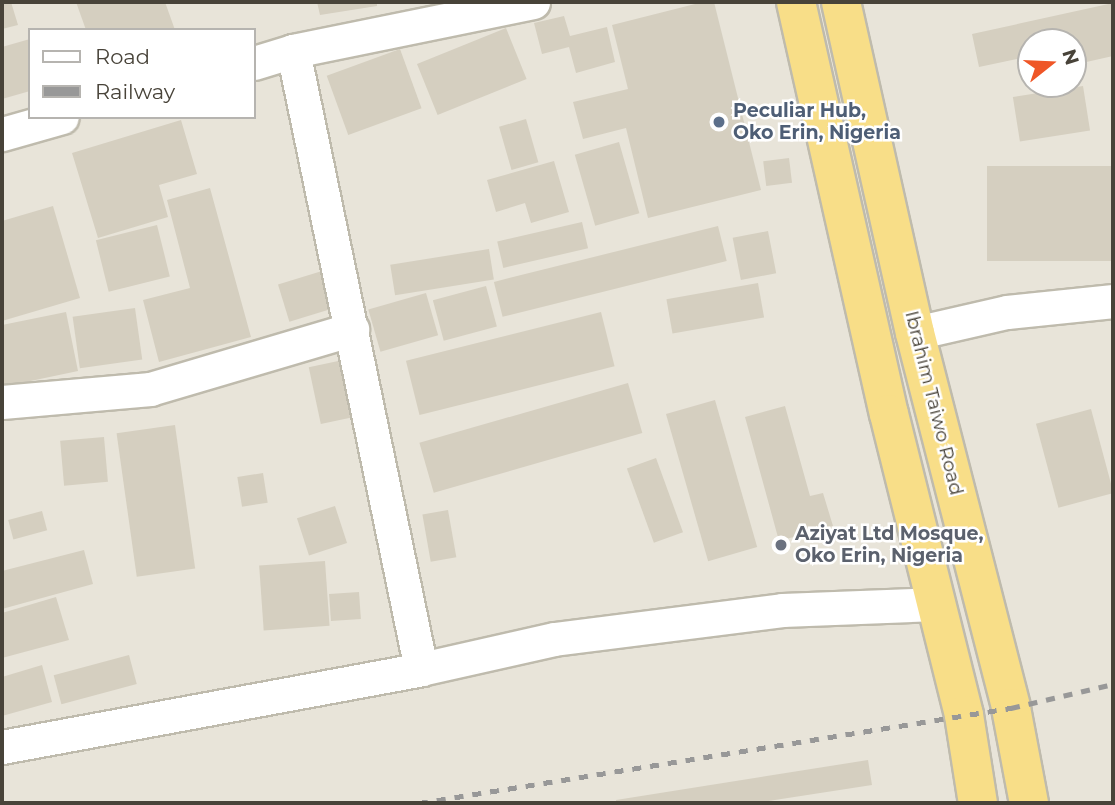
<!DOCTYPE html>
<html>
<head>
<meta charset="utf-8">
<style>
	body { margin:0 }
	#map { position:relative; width:1115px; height:805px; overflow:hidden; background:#f4f2ea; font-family:Montserrat,sans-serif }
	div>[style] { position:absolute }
	.residential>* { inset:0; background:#e8e4d9 }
	.building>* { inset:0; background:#d5cfc0; transform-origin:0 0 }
	.roads { filter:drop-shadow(2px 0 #bfbbad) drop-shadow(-2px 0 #bfbbad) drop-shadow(0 2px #bfbbad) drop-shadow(0 -2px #bfbbad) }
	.minor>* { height:33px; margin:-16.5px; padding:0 16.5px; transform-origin:16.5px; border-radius:16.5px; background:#fff }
	.trunk>* { height:38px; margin:-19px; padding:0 19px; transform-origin:19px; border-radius:19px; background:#f8de88 }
	.rail>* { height:5px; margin-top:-2.5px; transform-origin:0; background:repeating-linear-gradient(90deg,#989898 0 9px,transparent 0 18px) }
	.dots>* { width:19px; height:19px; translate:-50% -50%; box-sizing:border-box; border:4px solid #fff; border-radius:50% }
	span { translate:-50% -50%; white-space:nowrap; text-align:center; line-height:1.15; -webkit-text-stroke:5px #fff; paint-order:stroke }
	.service-label { font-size:19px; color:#4e5e75; font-weight:700 }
	.left { translate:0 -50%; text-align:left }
	.street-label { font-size:19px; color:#484339 }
	.worship-label { font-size:19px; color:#5b616d; font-weight:700 }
	.frame { position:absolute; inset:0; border:4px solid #484339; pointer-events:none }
	.legend { position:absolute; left:28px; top:28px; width:228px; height:91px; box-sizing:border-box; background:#fff; border:2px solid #b6b4b0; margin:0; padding:9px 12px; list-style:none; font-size:21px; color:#484339 }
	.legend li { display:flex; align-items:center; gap:14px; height:35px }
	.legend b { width:35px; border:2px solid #b6b4b0 }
	.north { position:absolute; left:1017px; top:28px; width:70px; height:70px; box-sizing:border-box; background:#fff; border:2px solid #b6b4b0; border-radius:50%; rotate:72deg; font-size:19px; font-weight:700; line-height:28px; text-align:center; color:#484339 }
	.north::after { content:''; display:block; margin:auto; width:24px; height:32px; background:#ef5627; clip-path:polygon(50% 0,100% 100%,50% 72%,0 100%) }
</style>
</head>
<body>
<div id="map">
	<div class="residential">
		<i style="clip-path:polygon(evenodd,2px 2px,1113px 2px,1113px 803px,2px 803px,2px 2px,30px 30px,254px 30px,254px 117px,30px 117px,30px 30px,2px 2px,1031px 42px,1073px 42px,1073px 84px,1031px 84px,1031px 42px)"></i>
	</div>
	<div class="building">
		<i style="clip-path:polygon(2px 2px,11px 2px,18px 25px,2px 29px)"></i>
		<i style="clip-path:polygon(76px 2px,165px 2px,175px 30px,86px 30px)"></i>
		<i style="clip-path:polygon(317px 2px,377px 2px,377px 6px,320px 15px)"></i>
		<i style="clip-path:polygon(703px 2px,714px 2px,761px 190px,648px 218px,626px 128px,583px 139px,573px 102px,628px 89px,612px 25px)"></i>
		<i style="clip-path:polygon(1113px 3px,1113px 56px,1073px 65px,1073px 42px,1031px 42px,1031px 56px,979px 67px,972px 34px)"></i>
		<i style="clip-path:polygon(564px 16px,570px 36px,607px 27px,615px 62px,576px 73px,569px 47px,542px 54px,534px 23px)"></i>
		<i style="left:506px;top:28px;width:55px;height:96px;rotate:68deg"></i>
		<i style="clip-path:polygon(30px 39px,30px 91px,2px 99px,2px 47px)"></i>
		<i style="left:400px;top:49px;width:63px;height:78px;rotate:70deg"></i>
		<i style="left:1083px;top:86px;width:45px;height:71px;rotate:81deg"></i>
		<i style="left:526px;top:119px;width:45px;height:28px;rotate:74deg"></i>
		<i style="clip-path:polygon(181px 120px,197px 174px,159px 185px,168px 217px,98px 238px,72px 153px)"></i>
		<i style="left:619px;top:142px;width:74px;height:46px;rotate:74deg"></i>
		<i style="left:789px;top:158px;width:25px;height:26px;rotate:83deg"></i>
		<i style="clip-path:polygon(554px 161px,569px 212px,531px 223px,525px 203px,496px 212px,487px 180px)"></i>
		<i style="left:1113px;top:166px;width:95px;height:126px;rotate:90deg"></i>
		<i style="clip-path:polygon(210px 188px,251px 337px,159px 362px,143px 300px,190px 288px,167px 200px)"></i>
		<i style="clip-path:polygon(53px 206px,80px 298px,2px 321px,2px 221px)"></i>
		<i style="left:582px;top:222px;width:27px;height:87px;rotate:77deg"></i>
		<i style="left:157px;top:225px;width:53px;height:63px;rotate:76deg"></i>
		<i style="left:718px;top:226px;width:36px;height:231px;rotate:76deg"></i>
		<i style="left:768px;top:231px;width:43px;height:36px;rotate:79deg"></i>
		<i style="left:489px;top:249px;width:31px;height:100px;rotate:81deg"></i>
		<i style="left:322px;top:271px;width:39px;height:46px;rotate:73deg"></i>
		<i style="left:758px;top:283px;width:35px;height:93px;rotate:80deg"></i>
		<i style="left:486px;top:286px;width:42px;height:55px;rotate:75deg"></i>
		<i style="left:426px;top:293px;width:44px;height:60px;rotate:74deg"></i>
		<i style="left:135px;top:308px;width:52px;height:63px;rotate:82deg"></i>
		<i style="clip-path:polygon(66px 312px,78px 371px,2px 387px,2px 325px)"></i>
		<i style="left:601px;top:312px;width:56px;height:201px;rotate:76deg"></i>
		<i style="left:343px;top:360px;width:58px;height:35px;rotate:78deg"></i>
		<i style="left:628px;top:383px;width:52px;height:217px;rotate:74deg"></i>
		<i style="left:715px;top:400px;width:153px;height:51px;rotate:74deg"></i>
		<i style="clip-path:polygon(785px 406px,810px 496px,823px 493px,833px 526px,779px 541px,745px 417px)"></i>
		<i style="left:1091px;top:409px;width:87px;height:57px;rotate:75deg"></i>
		<i style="left:175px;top:425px;width:145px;height:59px;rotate:82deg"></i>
		<i style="left:104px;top:437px;width:45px;height:44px;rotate:85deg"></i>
		<i style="left:656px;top:458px;width:79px;height:31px;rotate:70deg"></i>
		<i style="left:263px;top:473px;width:30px;height:26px;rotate:81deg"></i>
		<i style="left:335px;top:506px;width:39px;height:40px;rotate:72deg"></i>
		<i style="left:448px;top:510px;width:48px;height:26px;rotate:80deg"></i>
		<i style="left:42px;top:511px;width:20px;height:35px;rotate:75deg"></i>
		<i style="clip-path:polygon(84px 550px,93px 584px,2px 609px,2px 571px)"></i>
		<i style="left:325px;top:561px;width:65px;height:66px;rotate:86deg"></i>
		<i style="left:359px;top:592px;width:27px;height:30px;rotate:86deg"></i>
		<i style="clip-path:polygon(56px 597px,69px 640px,2px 658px,2px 613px)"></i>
		<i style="left:129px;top:655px;width:30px;height:78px;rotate:75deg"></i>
		<i style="clip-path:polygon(42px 665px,52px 702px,2px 716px,2px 677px)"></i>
		<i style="clip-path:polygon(868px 760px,872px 785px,756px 803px,616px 803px,616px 800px)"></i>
	</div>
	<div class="roads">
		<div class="minor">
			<i style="left:293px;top:51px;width:631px;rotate:78.3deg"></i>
			<i style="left:254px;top:63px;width:41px;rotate:-17.1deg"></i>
			<i style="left:293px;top:51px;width:245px;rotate:-11.5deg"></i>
			<i style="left:2px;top:134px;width:62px;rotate:-15.8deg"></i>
			<i style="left:915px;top:333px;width:94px;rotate:-12.9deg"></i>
			<i style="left:1007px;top:312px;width:107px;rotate:-5.9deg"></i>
			<i style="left:2px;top:402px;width:149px;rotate:-5deg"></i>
			<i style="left:150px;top:389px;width:211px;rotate:-16.5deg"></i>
			<i style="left:2px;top:747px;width:426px;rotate:-10.5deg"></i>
			<i style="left:421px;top:669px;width:136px;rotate:-12.7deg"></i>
			<i style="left:554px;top:639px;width:230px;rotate:-7.2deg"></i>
			<i style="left:782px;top:610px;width:155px;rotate:-2.2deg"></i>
		</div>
		<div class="trunk">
			<i style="left:796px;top:2px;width:422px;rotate:77.3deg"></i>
			<i style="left:889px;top:414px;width:310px;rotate:76deg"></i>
			<i style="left:964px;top:715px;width:89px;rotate:81deg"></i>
			<i style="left:841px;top:2px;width:339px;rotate:77.4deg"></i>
			<i style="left:915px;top:333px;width:387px;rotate:75.6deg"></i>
			<i style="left:1011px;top:708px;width:97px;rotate:79.3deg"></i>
		</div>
	</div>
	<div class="rail">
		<i style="left:419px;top:803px;width:600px;rotate:-9.12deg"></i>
		<i style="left:1011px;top:708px;width:105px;rotate:-13.2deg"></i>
	</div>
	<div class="dots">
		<i style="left:719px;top:122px;background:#5c6f8a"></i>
		<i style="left:781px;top:545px;background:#6b7280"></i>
	</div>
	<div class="service-label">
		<span class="left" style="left:733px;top:122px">Peculiar Hub,<br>Oko Erin, Nigeria</span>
	</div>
	<div class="street-label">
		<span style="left:934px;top:403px;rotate:76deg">Ibrahim Taiwo Road</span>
	</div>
	<div class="worship-label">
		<span class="left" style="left:795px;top:545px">Aziyat Ltd Mosque,<br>Oko Erin, Nigeria</span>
	</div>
	<div class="frame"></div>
	<ul class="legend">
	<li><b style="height:9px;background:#fff"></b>Road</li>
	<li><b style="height:9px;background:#989898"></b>Railway</li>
	</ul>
	<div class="north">N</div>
</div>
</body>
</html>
